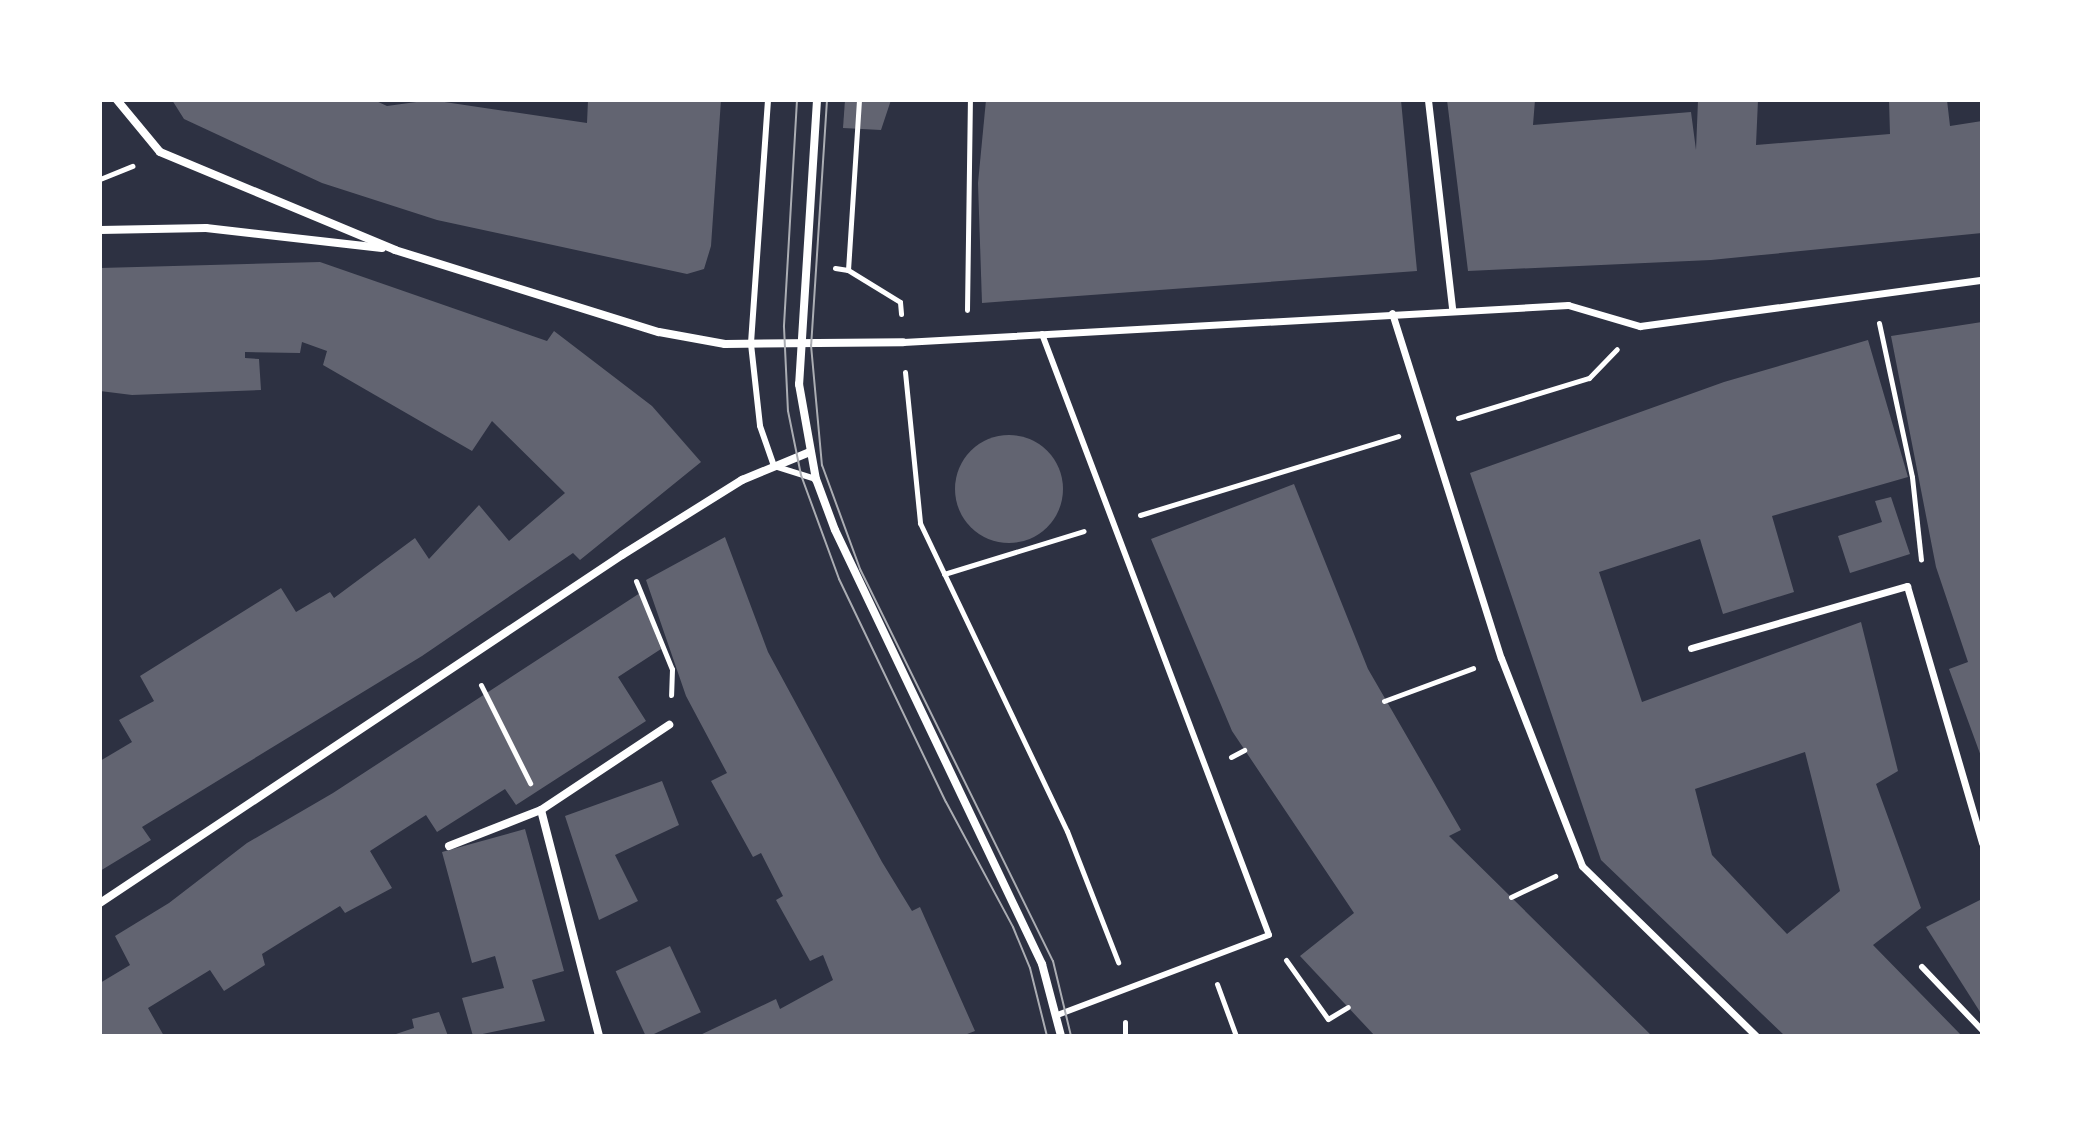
<!DOCTYPE html>
<html>
<head>
<meta charset="utf-8">
<style>
	body { margin:0 }
	#map { position:relative; width:2082px; height:1136px; overflow:hidden; background:#2d3142; font-family:"Roboto Condensed",sans-serif }
	div>[style] { position:absolute }
	.building>* { inset:0; background:#626471; transform-origin:0 0 }
	.round { border-radius:50% }
	.path>* { height:5px; margin:-2.5px; padding:0 2.5px; transform-origin:2.5px; border-radius:2.5px; background:#fff }
	.service>* { height:6px; margin:-3px; padding:0 3px; transform-origin:3px; border-radius:3px; background:#fff }
	.pedestrian>* { height:7px; margin:-3.5px; padding:0 3.5px; transform-origin:3.5px; border-radius:3.5px; background:#fff }
	.minor>* { height:8px; margin:-4px; padding:0 4px; transform-origin:4px; border-radius:4px; background:#fff }
	.tram>* { height:2px; margin:-1px; padding:0 1px; transform-origin:1px; border-radius:1px; background:#abadb3 }
	span { translate:-50% -50%; white-space:nowrap; text-align:center; line-height:1.15; -webkit-text-stroke:6px #fff; paint-order:stroke }
	.frame { position:absolute; inset:0; border:102px solid #fff; pointer-events:none }
</style>
</head>
<body>
<div id="map">
	<div class="building">
		<i style="clip-path:polygon(172px 100px,374px 100px,387px 106px,431px 100px,587px 123px,588px 100px,721px 100px,711px 246px,704px 269px,687px 274px,437px 220px,322px 183px,184px 119px)"></i>
		<i style="clip-path:polygon(845px 100px,891px 100px,881px 130px,843px 128px)"></i>
		<i style="clip-path:polygon(986px 100px,1401px 100px,1417px 271px,982px 303px,978px 183px)"></i>
		<i style="clip-path:polygon(1447px 100px,1535px 100px,1533px 125px,1691px 112px,1696px 150px,1698px 100px,1758px 100px,1756px 145px,1890px 134px,1889px 100px,1947px 100px,1950px 126px,1982px 121px,1982px 233px,1711px 260px,1468px 271px)"></i>
		<i style="clip-path:polygon(320px 262px,547px 341px,554px 331px,652px 406px,701px 462px,580px 560px,573px 553px,422px 656px,142px 827px,151px 840px,100px 871px,100px 761px,132px 742px,119px 720px,154px 701px,140px 676px,281px 588px,296px 612px,330px 592px,334px 598px,415px 538px,429px 559px,479px 505px,509px 541px,565px 493px,492px 421px,472px 451px,323px 365px,327px 351px,302px 342px,300px 353px,245px 352px,245px 358px,259px 359px,261px 390px,132px 395px,100px 391px,100px 268px)"></i>
		<i style="clip-path:polygon(1982px 322px,1982px 759px,1949px 669px,1968px 662px,1936px 567px,1891px 336px)"></i>
		<i style="clip-path:polygon(evenodd,1868px 340px,1908px 477px,1772px 516px,1794px 592px,1723px 614px,1700px 539px,1599px 572px,1642px 702px,1861px 622px,1898px 771px,1876px 784px,1921px 908px,1873px 945px,1962px 1036px,1785px 1036px,1601px 860px,1470px 473px,1724px 382px,1868px 340px,1805px 752px,1840px 891px,1787px 934px,1712px 855px,1695px 789px,1805px 752px)"></i>
		<i class="round" style="left:955px;top:435px;width:108px;height:108px"></i>
		<i style="clip-path:polygon(1294px 484px,1368px 669px,1461px 830px,1449px 836px,1652px 1036px,1375px 1036px,1300px 956px,1354px 913px,1232px 731px,1151px 539px)"></i>
		<i style="clip-path:polygon(1891px 497px,1910px 554px,1850px 573px,1838px 536px,1882px 522px,1875px 501px)"></i>
		<i style="clip-path:polygon(725px 537px,768px 652px,882px 862px,912px 911px,920px 907px,975px 1031px,962px 1036px,698px 1036px,776px 999px,780px 1009px,833px 980px,823px 955px,810px 961px,776px 900px,783px 896px,761px 853px,753px 857px,711px 781px,727px 773px,686px 696px,646px 580px)"></i>
		<i style="clip-path:polygon(640px 593px,661px 649px,618px 677px,646px 721px,516px 805px,505px 789px,437px 832px,426px 815px,370px 851px,392px 888px,345px 913px,340px 906px,302px 929px,262px 954px,265px 965px,224px 991px,210px 970px,148px 1008px,164px 1036px,100px 1036px,100px 983px,130px 965px,115px 936px,169px 903px,247px 843px,333px 793px)"></i>
		<i style="clip-path:polygon(662px 781px,679px 825px,615px 855px,638px 901px,599px 920px,565px 816px)"></i>
		<i style="clip-path:polygon(525px 829px,564px 971px,532px 980px,545px 1021px,473px 1036px,462px 998px,504px 988px,495px 956px,472px 963px,442px 852px)"></i>
		<i style="clip-path:polygon(1982px 899px,1982px 1015px,1926px 927px)"></i>
		<i style="left:670px;top:946px;width:73px;height:60px;rotate:65deg"></i>
		<i style="clip-path:polygon(439px 1012px,448px 1036px,390px 1036px,414px 1028px,412px 1019px)"></i>
	</div>
	<div class="path">
		<i style="left:100px;top:179px;width:35px;rotate:-22deg"></i>
		<i style="left:835px;top:268px;width:13px;rotate:9deg"></i>
		<i style="left:848px;top:270px;width:61px;rotate:31.6deg"></i>
		<i style="left:900px;top:302px;width:12px;rotate:85deg"></i>
		<i style="left:848px;top:270px;width:170px;rotate:-86.3deg"></i>
		<i style="left:967px;top:310px;width:210px;rotate:-89.2deg"></i>
		<i style="left:1879px;top:323px;width:157px;rotate:77.9deg"></i>
		<i style="left:1912px;top:477px;width:83px;rotate:83.8deg"></i>
		<i style="left:905px;top:372px;width:152px;rotate:84.3deg"></i>
		<i style="left:920px;top:523px;width:341px;rotate:64.5deg"></i>
		<i style="left:1067px;top:831px;width:141px;rotate:68.7deg"></i>
		<i style="left:1458px;top:418px;width:137px;rotate:-17deg"></i>
		<i style="left:1589px;top:378px;width:40px;rotate:-46deg"></i>
		<i style="left:1140px;top:515px;width:270px;rotate:-17deg"></i>
		<i style="left:944px;top:574px;width:146px;rotate:-17.1deg"></i>
		<i style="left:636px;top:581px;width:95px;rotate:67.8deg"></i>
		<i style="left:672px;top:669px;width:26px;rotate:92deg"></i>
		<i style="left:481px;top:685px;width:110px;rotate:63.4deg"></i>
		<i style="left:1384px;top:701px;width:95px;rotate:-20.3deg"></i>
		<i style="left:1231px;top:757px;width:15px;rotate:-28deg"></i>
		<i style="left:1511px;top:897px;width:49px;rotate:-25.5deg"></i>
		<i style="left:1286px;top:960px;width:72px;rotate:54.6deg"></i>
		<i style="left:1328px;top:1019px;width:23px;rotate:-31deg"></i>
		<i style="left:1217px;top:984px;width:55px;rotate:69.9deg"></i>
		<i style="left:1125px;top:1036px;width:14px;rotate:-90deg"></i>
	</div>
	<div class="service">
		<i style="left:768px;top:100px;width:245px;rotate:94deg"></i>
		<i style="left:751px;top:344px;width:82px;rotate:83.7deg"></i>
		<i style="left:760px;top:426px;width:42px;rotate:70.7deg"></i>
		<i style="left:774px;top:466px;width:44px;rotate:17.2deg"></i>
		<i style="left:1042px;top:334px;width:642px;rotate:69.31deg"></i>
		<i style="left:1269px;top:935px;width:227px;rotate:159.3deg"></i>
		<i style="left:1922px;top:967px;width:87px;rotate:46.4deg"></i>
	</div>
	<div class="pedestrian">
		<i style="left:1428px;top:100px;width:210px;rotate:83.4deg"></i>
		<i style="left:1392px;top:313px;width:362px;rotate:72.5deg"></i>
		<i style="left:1501px;top:658px;width:223px;rotate:68.7deg"></i>
		<i style="left:1582px;top:866px;width:243px;rotate:44.3deg"></i>
		<i style="left:903px;top:342px;width:666px;rotate:-3.18deg"></i>
		<i style="left:1568px;top:305px;width:75px;rotate:16.3deg"></i>
		<i style="left:1640px;top:326px;width:345px;rotate:-7.7deg"></i>
		<i style="left:1691px;top:648px;width:225px;rotate:-16deg"></i>
		<i style="left:1907px;top:586px;width:268px;rotate:73.7deg"></i>
	</div>
	<div class="minor">
		<i style="left:117px;top:100px;width:67px;rotate:50.4deg"></i>
		<i style="left:160px;top:152px;width:255px;rotate:22.6deg"></i>
		<i style="left:395px;top:250px;width:276px;rotate:17.3deg"></i>
		<i style="left:659px;top:332px;width:67px;rotate:10.3deg"></i>
		<i style="left:725px;top:344px;width:178px;rotate:-0.6deg"></i>
		<i style="left:817px;top:100px;width:285px;rotate:93.6deg"></i>
		<i style="left:799px;top:384px;width:97px;rotate:79.9deg"></i>
		<i style="left:816px;top:479px;width:54px;rotate:69.6deg"></i>
		<i style="left:835px;top:530px;width:481px;rotate:64.5deg"></i>
		<i style="left:1042px;top:964px;width:74px;rotate:75.2deg"></i>
		<i style="left:100px;top:230px;width:106px;rotate:-1.1deg"></i>
		<i style="left:206px;top:228px;width:177px;rotate:6.5deg"></i>
		<i style="left:541px;top:810px;width:154px;rotate:-33.6deg"></i>
		<i style="left:449px;top:846px;width:99px;rotate:-21.4deg"></i>
		<i style="left:541px;top:810px;width:233px;rotate:75.6deg"></i>
		<i style="left:100px;top:903px;width:627px;rotate:-33.69deg"></i>
		<i style="left:622px;top:555px;width:142px;rotate:-32deg"></i>
		<i style="left:742px;top:480px;width:74px;rotate:-22.4deg"></i>
	</div>
	<div class="tram">
		<i style="left:797px;top:100px;width:227px;rotate:93.3deg"></i>
		<i style="left:784px;top:327px;width:84px;rotate:87.3deg"></i>
		<i style="left:788px;top:411px;width:65px;rotate:78.5deg"></i>
		<i style="left:801px;top:475px;width:111px;rotate:69.9deg"></i>
		<i style="left:839px;top:579px;width:247px;rotate:64.4deg"></i>
		<i style="left:946px;top:802px;width:142px;rotate:61.8deg"></i>
		<i style="left:1013px;top:927px;width:44px;rotate:67.5deg"></i>
		<i style="left:1030px;top:968px;width:70px;rotate:76deg"></i>
		<i style="left:827px;top:100px;width:246px;rotate:93.7deg"></i>
		<i style="left:811px;top:345px;width:121px;rotate:84.8deg"></i>
		<i style="left:822px;top:465px;width:111px;rotate:69.9deg"></i>
		<i style="left:860px;top:569px;width:437px;rotate:63.8deg"></i>
		<i style="left:1053px;top:961px;width:77px;rotate:76.5deg"></i>
	</div>
	<div class="frame"></div>
</div>
</body>
</html>
